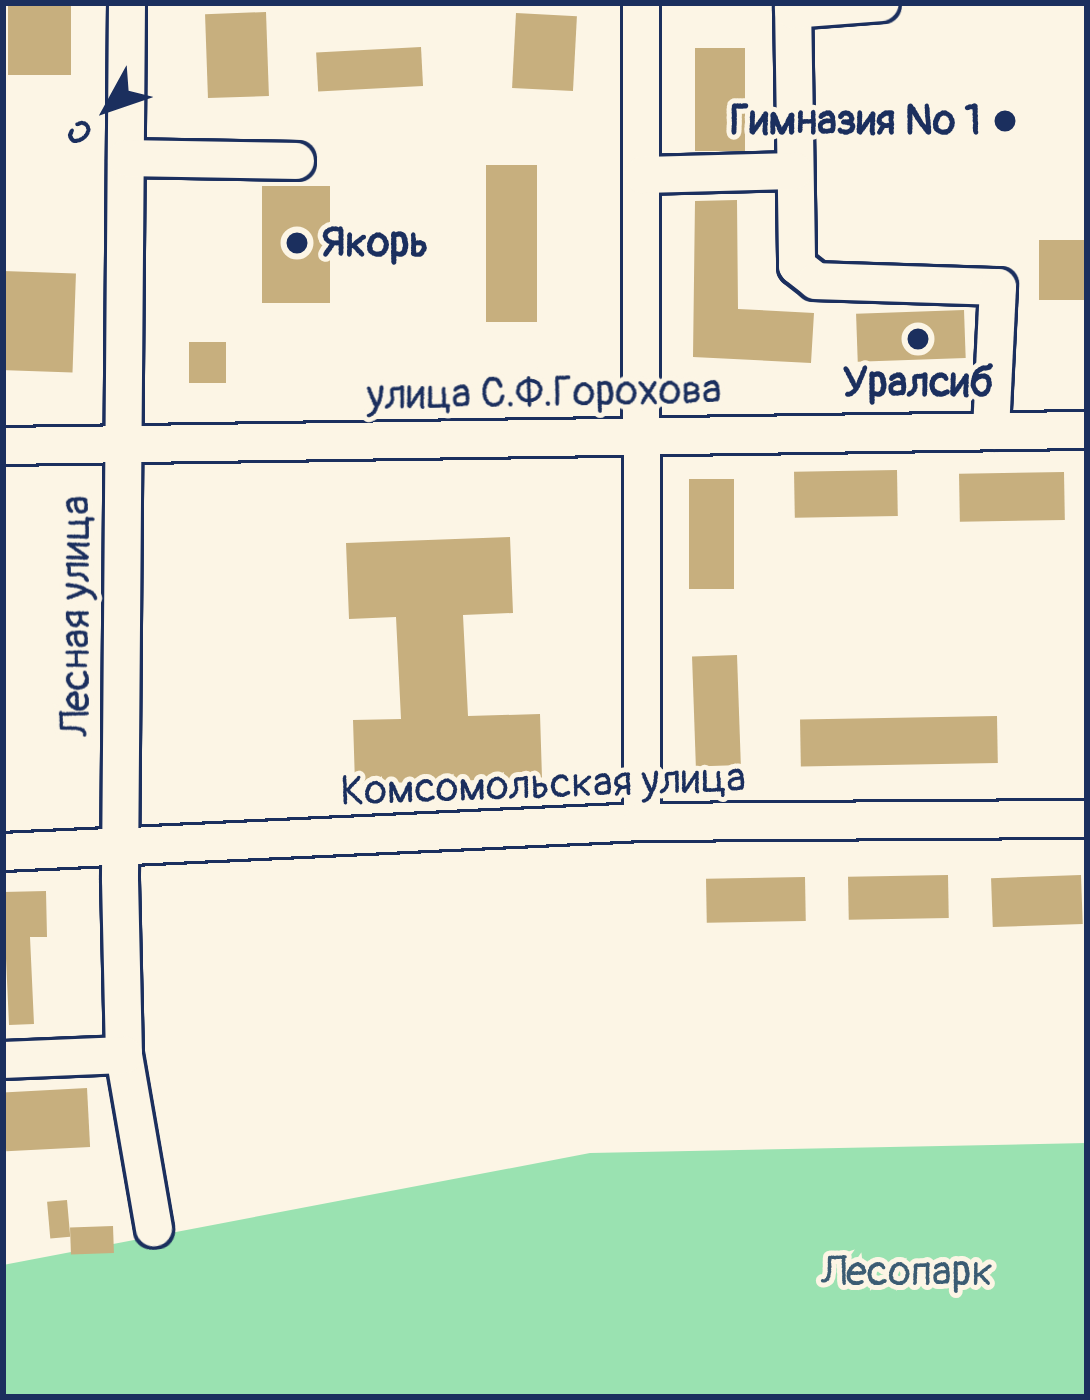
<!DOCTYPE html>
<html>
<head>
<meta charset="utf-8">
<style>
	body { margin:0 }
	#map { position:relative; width:1090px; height:1400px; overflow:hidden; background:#fcf5e5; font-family:Pangolin,sans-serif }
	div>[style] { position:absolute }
	.green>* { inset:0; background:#9ae2b1 }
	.building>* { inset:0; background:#c7af7e; transform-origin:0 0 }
	.roads { filter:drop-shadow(3px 0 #1b2f5e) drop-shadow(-3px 0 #1b2f5e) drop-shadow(0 3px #1b2f5e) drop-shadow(0 -3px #1b2f5e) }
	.minor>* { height:36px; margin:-18px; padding:0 18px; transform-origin:18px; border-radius:18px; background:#fcf5e5 }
	.dots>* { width:33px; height:33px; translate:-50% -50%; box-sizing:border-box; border:6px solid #fcf5e5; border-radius:50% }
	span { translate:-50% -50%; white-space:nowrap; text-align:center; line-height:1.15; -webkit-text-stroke:10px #fcf5e5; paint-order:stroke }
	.poi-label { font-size:42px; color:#1b2f5e; font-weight:700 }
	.right { translate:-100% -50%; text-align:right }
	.left { translate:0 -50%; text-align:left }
	.street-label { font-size:42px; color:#1b2f5e }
	.park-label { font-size:42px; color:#3b5c73 }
	.frame { position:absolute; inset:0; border:6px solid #1b2f5e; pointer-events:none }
	.north { position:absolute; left:48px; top:48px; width:120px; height:120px; -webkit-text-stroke:9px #fcf5e5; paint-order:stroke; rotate:230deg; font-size:33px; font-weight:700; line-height:48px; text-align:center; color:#1b2f5e }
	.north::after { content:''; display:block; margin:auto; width:42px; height:54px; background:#1b2f5e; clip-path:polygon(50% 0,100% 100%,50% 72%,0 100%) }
</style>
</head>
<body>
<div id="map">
	<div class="green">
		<i style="clip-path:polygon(1087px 1143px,1087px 1397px,3px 1397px,3px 1265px,590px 1153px)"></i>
	</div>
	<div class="building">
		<i style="left:8px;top:3px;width:63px;height:72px"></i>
		<i style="left:266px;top:12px;width:84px;height:61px;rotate:88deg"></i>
		<i style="left:516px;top:13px;width:61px;height:75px;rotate:3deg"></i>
		<i style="left:421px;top:47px;width:39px;height:105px;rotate:87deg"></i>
		<i style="left:695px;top:48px;width:50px;height:103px"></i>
		<i style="left:486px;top:165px;width:51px;height:157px"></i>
		<i style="left:262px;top:186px;width:68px;height:117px"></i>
		<i style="clip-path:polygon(737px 200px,738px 309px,814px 313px,811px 363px,693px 357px,695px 201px)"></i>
		<i style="left:1039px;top:240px;width:48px;height:60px"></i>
		<i style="left:3px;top:271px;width:73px;height:99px;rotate:2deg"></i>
		<i style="left:964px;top:310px;width:48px;height:108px;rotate:88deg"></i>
		<i style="left:189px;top:342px;width:37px;height:41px"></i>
		<i style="left:897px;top:470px;width:46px;height:103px;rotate:89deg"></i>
		<i style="left:1064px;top:472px;width:48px;height:105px;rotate:89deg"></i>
		<i style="left:689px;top:479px;width:45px;height:110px"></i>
		<i style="clip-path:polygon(510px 537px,513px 613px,463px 615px,468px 716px,540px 714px,542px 778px,355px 784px,353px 720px,401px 719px,396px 617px,349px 619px,346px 543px)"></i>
		<i style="left:737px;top:655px;width:110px;height:45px;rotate:88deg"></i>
		<i style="left:997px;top:716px;width:47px;height:197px;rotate:89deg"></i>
		<i style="left:948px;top:875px;width:43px;height:100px;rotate:89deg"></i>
		<i style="left:1081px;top:875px;width:49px;height:90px;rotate:88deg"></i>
		<i style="left:805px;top:877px;width:44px;height:99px;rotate:89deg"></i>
		<i style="clip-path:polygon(46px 891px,47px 937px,30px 937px,34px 1024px,9px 1025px,3px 892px)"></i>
		<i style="left:87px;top:1088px;width:59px;height:84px;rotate:87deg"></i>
		<i style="left:67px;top:1200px;width:37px;height:20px;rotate:85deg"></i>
		<i style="left:113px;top:1226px;width:27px;height:43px;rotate:88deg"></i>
	</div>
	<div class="roads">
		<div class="minor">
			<i style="left:127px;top:3px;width:877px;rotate:90.46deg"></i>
			<i style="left:120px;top:880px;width:175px;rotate:88.7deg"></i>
			<i style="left:124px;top:1055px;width:176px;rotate:80.2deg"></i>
			<i style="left:641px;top:3px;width:819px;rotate:89.93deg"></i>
			<i style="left:793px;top:3px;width:263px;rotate:89.1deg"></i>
			<i style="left:797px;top:266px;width:24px;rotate:38deg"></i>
			<i style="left:816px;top:281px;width:182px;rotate:1.9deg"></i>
			<i style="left:998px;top:287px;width:144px;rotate:92.8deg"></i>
			<i style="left:793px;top:10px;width:88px;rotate:-4.5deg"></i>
			<i style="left:126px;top:158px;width:170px;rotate:1deg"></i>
			<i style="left:643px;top:175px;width:151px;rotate:-1.5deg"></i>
			<i style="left:3px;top:446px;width:1084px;rotate:-0.85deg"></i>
			<i style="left:3px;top:852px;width:640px;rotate:-2.69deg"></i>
			<i style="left:642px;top:822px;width:445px;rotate:-0.4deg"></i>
			<i style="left:3px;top:1060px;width:121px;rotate:-2.4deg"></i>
		</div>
	</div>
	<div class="dots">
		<i style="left:1005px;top:121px;background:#1b2f5e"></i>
		<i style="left:297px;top:243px;background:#1b2f5e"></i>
		<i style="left:918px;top:339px;background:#1b2f5e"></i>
	</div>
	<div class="poi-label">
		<span class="right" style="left:981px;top:121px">Гимназия № 1</span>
		<span class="left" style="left:321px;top:243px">Якорь</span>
		<span style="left:918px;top:383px">Уралсиб</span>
	</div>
	<div class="street-label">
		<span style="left:544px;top:393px;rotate:-1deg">улица С.Ф.Горохова</span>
		<span style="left:76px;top:616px;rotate:-90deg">Лесная улица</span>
		<span style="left:543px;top:785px;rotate:-2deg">Комсомольская улица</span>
	</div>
	<div class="park-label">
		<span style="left:907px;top:1272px">Лесопарк</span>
	</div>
	<div class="frame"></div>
	<div class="north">С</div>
</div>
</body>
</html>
